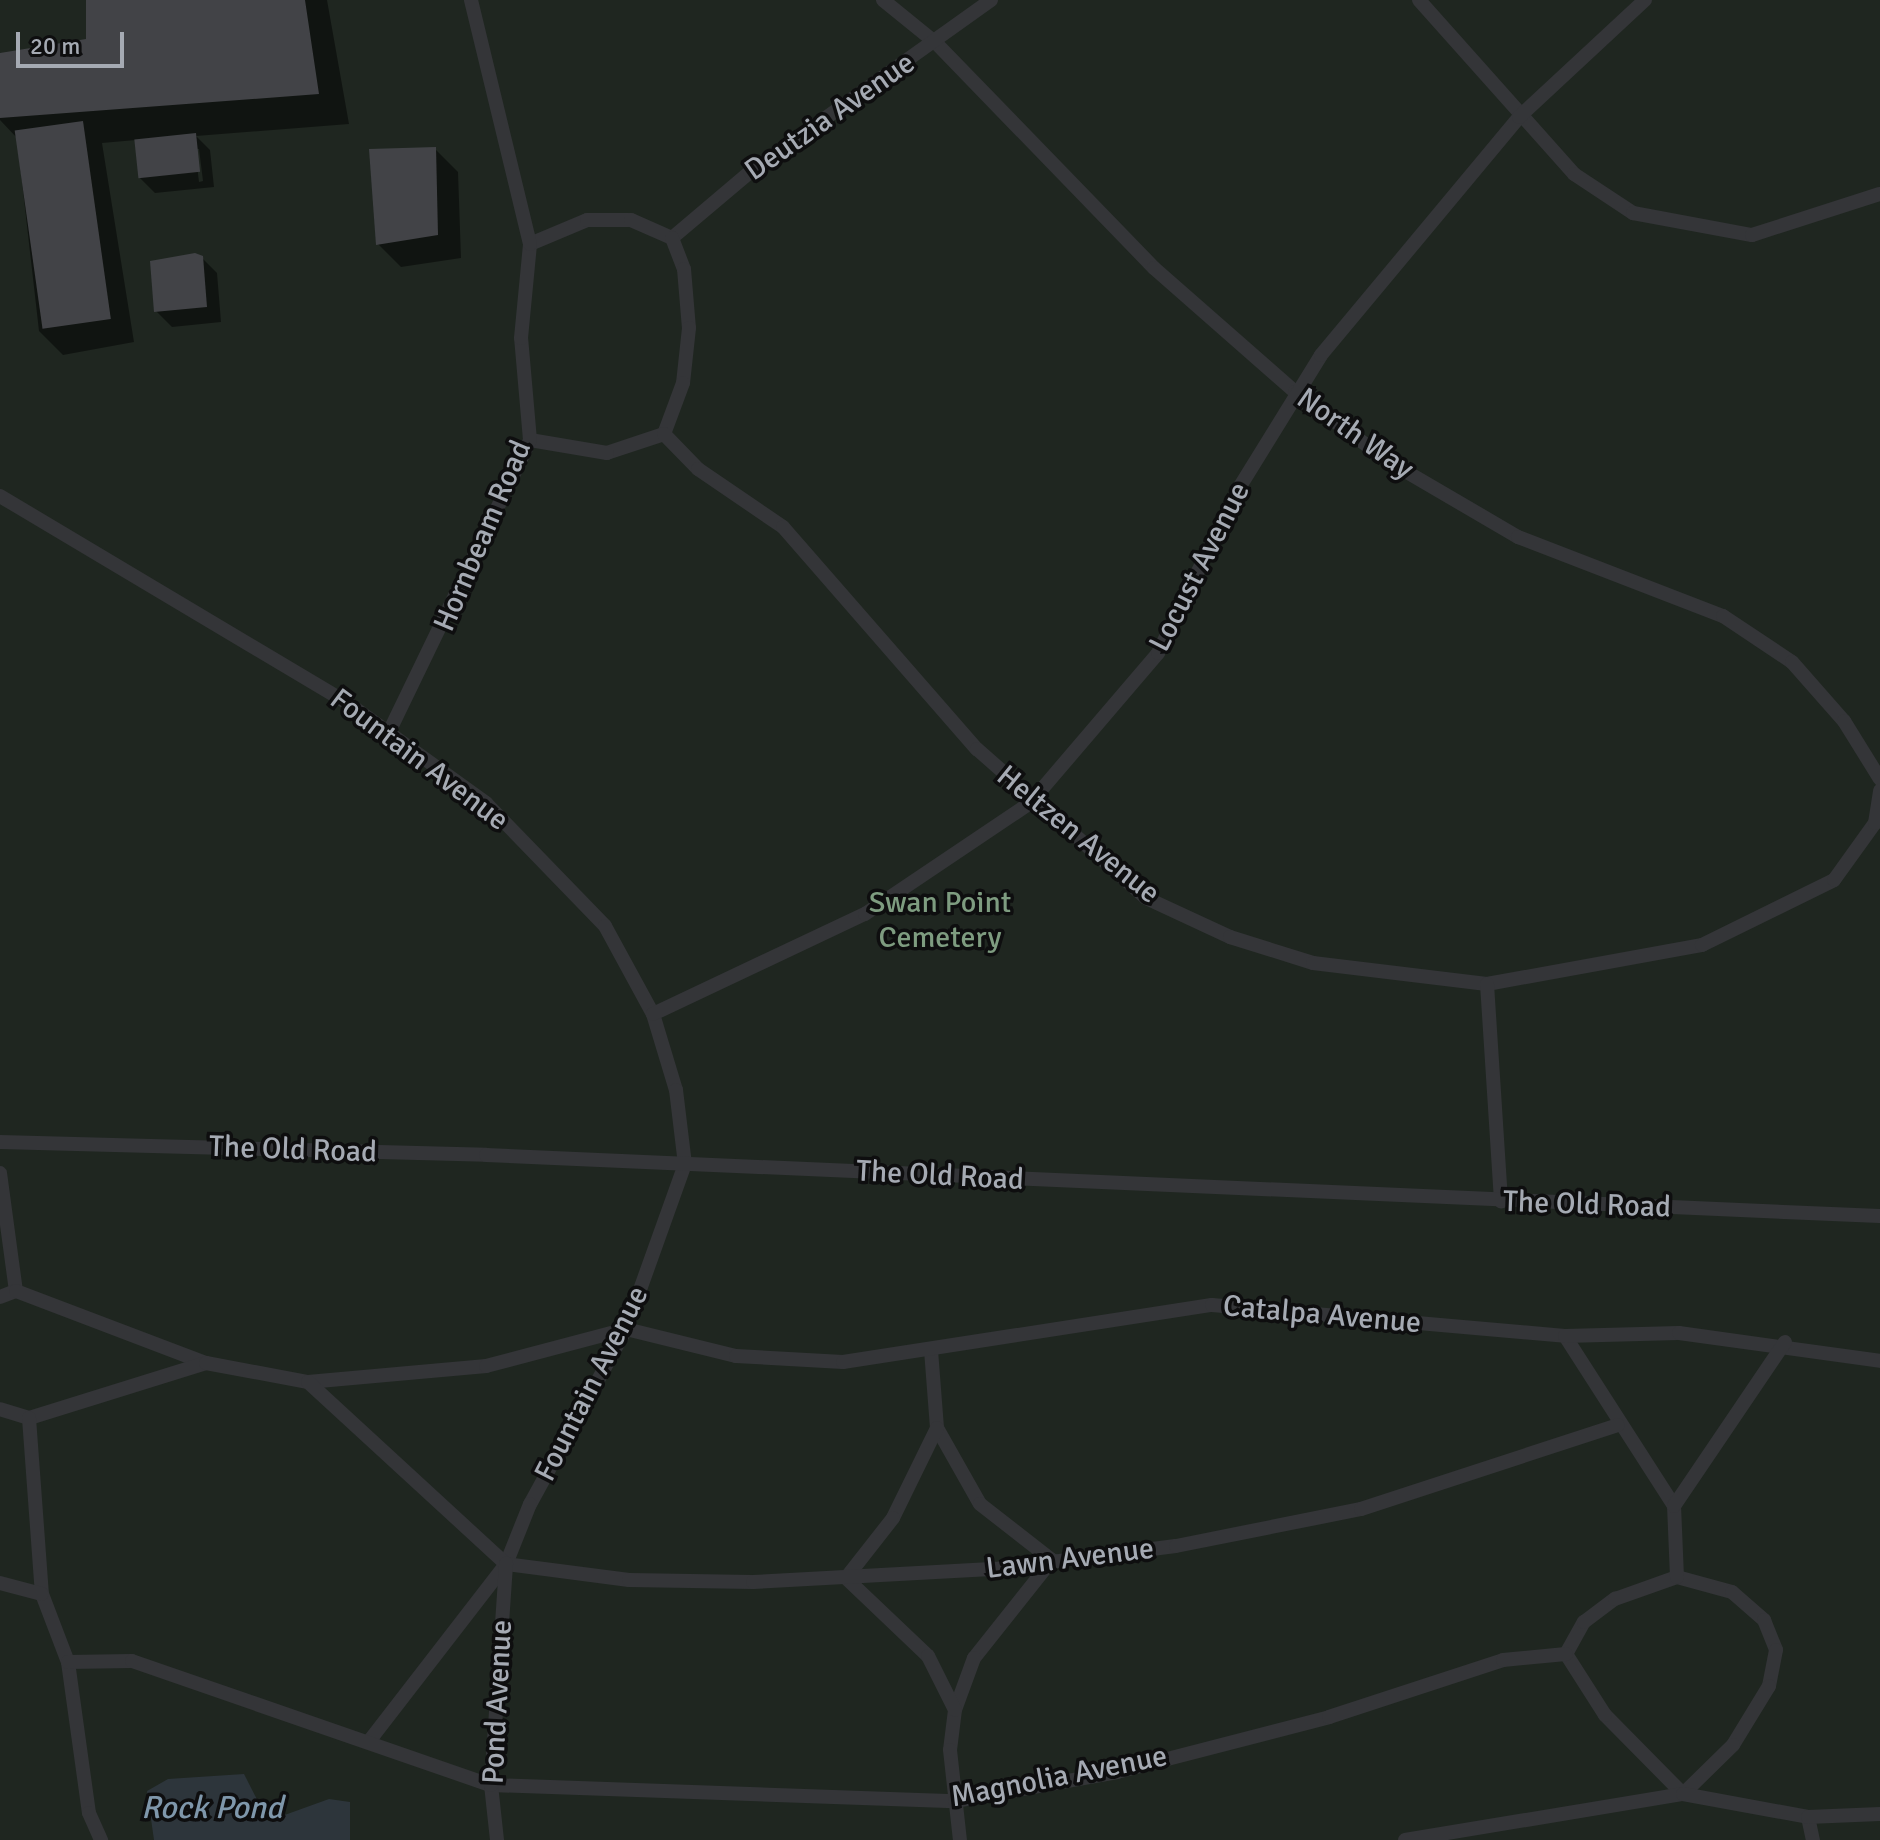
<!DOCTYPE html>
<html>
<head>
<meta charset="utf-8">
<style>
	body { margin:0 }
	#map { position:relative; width:1880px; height:1840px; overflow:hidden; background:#131314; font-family:Signika,sans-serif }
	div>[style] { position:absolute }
	.green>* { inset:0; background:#1f2620; transform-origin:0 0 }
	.water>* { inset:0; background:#2d353b }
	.shadow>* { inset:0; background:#0007 }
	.building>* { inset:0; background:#424347; transform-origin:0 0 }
	.lane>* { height:14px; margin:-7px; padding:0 7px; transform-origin:7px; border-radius:7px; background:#343538 }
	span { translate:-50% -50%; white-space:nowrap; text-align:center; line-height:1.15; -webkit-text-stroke:7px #0e0e0f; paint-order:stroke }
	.street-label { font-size:30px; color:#a5aab3 }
	.park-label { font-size:30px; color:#7e9c80 }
	.water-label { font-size:32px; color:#7f97ab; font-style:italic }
	.scale { position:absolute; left:16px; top:32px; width:108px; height:36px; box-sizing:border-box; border:4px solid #a5aab3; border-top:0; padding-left:10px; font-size:24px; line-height:28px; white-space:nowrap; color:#a5aab3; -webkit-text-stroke:6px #0e0e0f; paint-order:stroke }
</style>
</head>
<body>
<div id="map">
	<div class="green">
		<i style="left:0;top:0;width:1880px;height:1840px"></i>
	</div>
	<div class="water">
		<i style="clip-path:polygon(244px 1774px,268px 1821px,329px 1799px,350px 1802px,350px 1840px,154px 1840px,147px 1791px,168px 1779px)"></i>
	</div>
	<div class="shadow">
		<i style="clip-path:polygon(evenodd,88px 0,327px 0,349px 124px,196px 136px,210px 150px,214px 187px,155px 193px,140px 178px,136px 140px,102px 143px,134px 342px,63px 355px,39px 331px,17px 138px,0 120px,0 55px,88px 41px,88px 0,195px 149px,199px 149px,203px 181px,199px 182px,195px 149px)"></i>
		<i style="clip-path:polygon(435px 149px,458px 172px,461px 258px,401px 267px,378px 244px)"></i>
		<i style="clip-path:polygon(202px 258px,217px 273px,221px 322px,172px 327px,156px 311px)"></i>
	</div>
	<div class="building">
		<i style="clip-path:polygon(86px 0,305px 0,319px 94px,0 118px,0 53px,86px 39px)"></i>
		<i style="left:83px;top:121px;width:200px;height:69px;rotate:82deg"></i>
		<i style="left:196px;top:133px;width:39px;height:62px;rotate:84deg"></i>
		<i style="clip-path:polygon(436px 147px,438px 235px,376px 245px,369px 149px)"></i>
		<i style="clip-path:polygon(195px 253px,203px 256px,207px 307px,154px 312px,150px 261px)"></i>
	</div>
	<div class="lane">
		<i style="left:883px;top:0;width:68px;rotate:39.1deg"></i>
		<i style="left:936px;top:43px;width:313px;rotate:45.9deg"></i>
		<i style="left:1154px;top:268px;width:188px;rotate:41.3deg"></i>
		<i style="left:1295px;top:392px;width:116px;rotate:36.6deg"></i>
		<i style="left:1388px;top:461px;width:151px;rotate:30.3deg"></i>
		<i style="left:1518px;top:537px;width:220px;rotate:21.1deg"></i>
		<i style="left:1723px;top:616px;width:83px;rotate:33.7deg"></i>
		<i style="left:1792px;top:662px;width:79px;rotate:48.6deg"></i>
		<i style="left:1844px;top:721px;width:68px;rotate:58.2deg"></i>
		<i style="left:1419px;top:0;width:233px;rotate:48.3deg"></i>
		<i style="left:1574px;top:174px;width:71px;rotate:33.5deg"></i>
		<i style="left:1633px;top:213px;width:121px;rotate:10.5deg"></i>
		<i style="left:1752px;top:235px;width:134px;rotate:-17.8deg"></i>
		<i style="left:672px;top:238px;width:102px;rotate:-40.2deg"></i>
		<i style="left:750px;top:172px;width:296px;rotate:-35.5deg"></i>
		<i style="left:530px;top:244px;width:62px;rotate:-22.8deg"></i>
		<i style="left:587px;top:220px;width:44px"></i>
		<i style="left:631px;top:220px;width:45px;rotate:23.7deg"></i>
		<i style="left:672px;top:238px;width:33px;rotate:69deg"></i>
		<i style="left:684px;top:269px;width:59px;rotate:85.2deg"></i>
		<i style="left:689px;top:328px;width:55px;rotate:96.2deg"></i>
		<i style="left:683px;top:383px;width:54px;rotate:110.4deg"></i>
		<i style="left:664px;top:434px;width:60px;rotate:161.6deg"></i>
		<i style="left:607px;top:453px;width:78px;rotate:-170.4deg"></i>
		<i style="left:664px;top:434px;width:49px;rotate:45.8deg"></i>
		<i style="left:698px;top:469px;width:103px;rotate:34.3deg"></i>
		<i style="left:783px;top:527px;width:295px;rotate:48.9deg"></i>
		<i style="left:977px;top:749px;width:225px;rotate:41.4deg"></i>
		<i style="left:1146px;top:898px;width:93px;rotate:24.9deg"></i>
		<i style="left:1230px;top:937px;width:87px;rotate:17.4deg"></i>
		<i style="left:1313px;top:963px;width:175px;rotate:6.9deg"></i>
		<i style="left:1487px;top:984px;width:219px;rotate:-10.3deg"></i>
		<i style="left:1702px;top:945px;width:147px;rotate:-26.2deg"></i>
		<i style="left:1834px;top:880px;width:70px;rotate:-54.3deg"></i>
		<i style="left:1875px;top:823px;width:33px;rotate:-81deg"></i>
		<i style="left:0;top:496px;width:403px;rotate:30.8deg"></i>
		<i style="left:346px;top:702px;width:173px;rotate:35.8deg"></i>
		<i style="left:486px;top:803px;width:171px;rotate:45.9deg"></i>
		<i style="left:605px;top:926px;width:100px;rotate:61.4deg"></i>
		<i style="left:653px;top:1014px;width:79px;rotate:73.2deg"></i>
		<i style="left:676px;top:1090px;width:75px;rotate:83.1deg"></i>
		<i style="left:685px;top:1164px;width:175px;rotate:109.7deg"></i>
		<i style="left:626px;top:1329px;width:200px;rotate:118.7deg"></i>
		<i style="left:530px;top:1504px;width:65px;rotate:111.8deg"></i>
		<i style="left:506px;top:1564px;width:224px;rotate:127.7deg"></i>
		<i style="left:389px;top:732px;width:324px;rotate:-64.2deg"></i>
		<i style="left:530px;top:440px;width:102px;rotate:-95deg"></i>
		<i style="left:521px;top:338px;width:94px;rotate:-84.5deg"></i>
		<i style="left:530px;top:244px;width:251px;rotate:-103.6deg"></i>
		<i style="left:1487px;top:984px;width:218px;rotate:86.3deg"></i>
		<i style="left:653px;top:1014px;width:234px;rotate:-25.3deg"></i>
		<i style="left:865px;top:914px;width:199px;rotate:-33.9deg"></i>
		<i style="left:1030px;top:803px;width:197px;rotate:-49.5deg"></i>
		<i style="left:1158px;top:653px;width:184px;rotate:-63.9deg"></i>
		<i style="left:1239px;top:488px;width:156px;rotate:-58.3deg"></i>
		<i style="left:1321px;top:355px;width:310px;rotate:-50.2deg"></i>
		<i style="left:1519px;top:117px;width:172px;rotate:-42.9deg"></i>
		<i style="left:0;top:1142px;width:486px;rotate:1.5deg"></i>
		<i style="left:486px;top:1155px;width:1395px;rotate:2.51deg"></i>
		<i style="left:0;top:1173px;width:119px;rotate:82.3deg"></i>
		<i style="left:0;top:1297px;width:17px;rotate:-21deg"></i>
		<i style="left:16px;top:1291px;width:203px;rotate:20.8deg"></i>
		<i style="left:206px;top:1363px;width:185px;rotate:162.7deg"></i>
		<i style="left:29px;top:1418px;width:30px;rotate:-163deg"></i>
		<i style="left:1565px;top:1336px;width:202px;rotate:57.3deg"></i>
		<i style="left:931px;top:1350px;width:78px;rotate:85.6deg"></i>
		<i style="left:937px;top:1428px;width:87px;rotate:60.5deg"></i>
		<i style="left:980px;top:1504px;width:91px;rotate:37.9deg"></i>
		<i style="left:1052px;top:1560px;width:125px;rotate:128.5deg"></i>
		<i style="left:974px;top:1658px;width:55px;rotate:110.1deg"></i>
		<i style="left:955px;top:1710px;width:40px;rotate:97.1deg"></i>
		<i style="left:950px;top:1750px;width:91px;rotate:83.7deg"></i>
		<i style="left:206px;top:1363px;width:104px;rotate:10.6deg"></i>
		<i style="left:308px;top:1382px;width:179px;rotate:-5.1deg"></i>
		<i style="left:486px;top:1366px;width:145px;rotate:-14.8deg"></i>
		<i style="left:626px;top:1329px;width:113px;rotate:13.8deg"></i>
		<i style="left:736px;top:1356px;width:107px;rotate:3.2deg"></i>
		<i style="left:843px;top:1362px;width:373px;rotate:-8.8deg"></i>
		<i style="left:1212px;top:1305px;width:354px;rotate:5deg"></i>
		<i style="left:1565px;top:1336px;width:114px;rotate:-1.5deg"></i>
		<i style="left:1679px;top:1333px;width:203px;rotate:7.9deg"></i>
		<i style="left:308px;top:1382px;width:269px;rotate:42.6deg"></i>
		<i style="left:29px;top:1418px;width:176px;rotate:85.8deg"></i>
		<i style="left:42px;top:1594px;width:73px;rotate:69.1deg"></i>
		<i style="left:68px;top:1662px;width:152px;rotate:82.1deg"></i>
		<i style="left:89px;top:1813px;width:30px;rotate:66deg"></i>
		<i style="left:937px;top:1428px;width:100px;rotate:116.1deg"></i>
		<i style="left:893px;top:1518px;width:76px;rotate:128.1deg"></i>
		<i style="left:846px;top:1578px;width:113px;rotate:43.6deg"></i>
		<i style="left:928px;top:1656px;width:60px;rotate:63.4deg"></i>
		<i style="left:506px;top:1564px;width:124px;rotate:7.4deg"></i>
		<i style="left:629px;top:1580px;width:124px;rotate:0.9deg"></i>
		<i style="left:753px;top:1582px;width:243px;rotate:-3.1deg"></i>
		<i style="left:996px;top:1569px;width:181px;rotate:-7.3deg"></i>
		<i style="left:1176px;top:1546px;width:189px;rotate:-11.3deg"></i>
		<i style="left:1361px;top:1509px;width:270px;rotate:-18.1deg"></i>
		<i style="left:1677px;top:1577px;width:57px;rotate:15.3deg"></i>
		<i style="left:1732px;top:1592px;width:43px;rotate:41.2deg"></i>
		<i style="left:1764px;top:1620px;width:32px;rotate:68deg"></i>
		<i style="left:1776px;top:1650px;width:37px;rotate:101deg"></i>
		<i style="left:1769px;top:1686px;width:69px;rotate:121.4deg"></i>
		<i style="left:1733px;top:1745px;width:70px;rotate:135.6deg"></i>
		<i style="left:1683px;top:1794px;width:111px;rotate:-134.6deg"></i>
		<i style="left:1605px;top:1715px;width:72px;rotate:-122.6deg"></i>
		<i style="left:1566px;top:1654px;width:37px;rotate:-61deg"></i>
		<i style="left:1584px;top:1622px;width:39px;rotate:-37deg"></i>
		<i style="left:1615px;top:1599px;width:66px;rotate:-19.5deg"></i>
		<i style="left:1677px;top:1577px;width:71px;rotate:-92.4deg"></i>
		<i style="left:1674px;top:1506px;width:198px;rotate:-55.9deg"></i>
		<i style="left:0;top:1583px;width:43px;rotate:14.7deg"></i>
		<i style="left:68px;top:1662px;width:64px;rotate:-0.9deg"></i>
		<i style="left:132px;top:1661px;width:380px;rotate:19.1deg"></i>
		<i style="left:491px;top:1785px;width:464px;rotate:2deg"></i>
		<i style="left:955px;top:1801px;width:165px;rotate:-10.1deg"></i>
		<i style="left:1117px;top:1772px;width:219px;rotate:-14.5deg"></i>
		<i style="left:1329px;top:1717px;width:183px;rotate:-18.1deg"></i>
		<i style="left:1503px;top:1660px;width:63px;rotate:-5.4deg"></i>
		<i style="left:1808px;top:1817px;width:24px;rotate:78deg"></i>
		<i style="left:497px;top:1840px;width:55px;rotate:-96.2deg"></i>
		<i style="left:491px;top:1785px;width:222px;rotate:-86.1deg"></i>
		<i style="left:1405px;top:1840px;width:282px;rotate:-9.4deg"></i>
		<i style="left:1683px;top:1794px;width:127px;rotate:10.4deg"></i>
		<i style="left:1808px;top:1817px;width:72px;rotate:-2.4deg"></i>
	</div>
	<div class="street-label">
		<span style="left:830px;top:117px;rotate:-35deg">Deutzia Avenue</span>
		<span style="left:1355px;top:434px;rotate:35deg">North Way</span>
		<span style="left:483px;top:536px;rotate:-67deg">Hornbeam Road</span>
		<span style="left:1200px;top:567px;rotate:-63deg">Locust Avenue</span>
		<span style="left:419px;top:760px;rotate:37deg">Fountain Avenue</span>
		<span style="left:1078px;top:835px;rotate:39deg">Heltzen Avenue</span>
		<span style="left:293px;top:1150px;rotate:2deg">The Old Road</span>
		<span style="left:940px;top:1176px;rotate:3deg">The Old Road</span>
		<span style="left:1587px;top:1205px;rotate:2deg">The Old Road</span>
		<span style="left:1322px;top:1315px;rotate:5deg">Catalpa Avenue</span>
		<span style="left:592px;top:1384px;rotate:-63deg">Fountain Avenue</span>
		<span style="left:1070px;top:1559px;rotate:-7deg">Lawn Avenue</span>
		<span style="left:498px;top:1702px;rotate:-87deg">Pond Avenue</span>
		<span style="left:1059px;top:1777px;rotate:-11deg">Magnolia Avenue</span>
	</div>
	<div class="park-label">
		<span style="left:940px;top:920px">Swan Point<br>Cemetery</span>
	</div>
	<div class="water-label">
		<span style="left:212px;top:1808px">Rock Pond</span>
	</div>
	<div class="scale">20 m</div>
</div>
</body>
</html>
